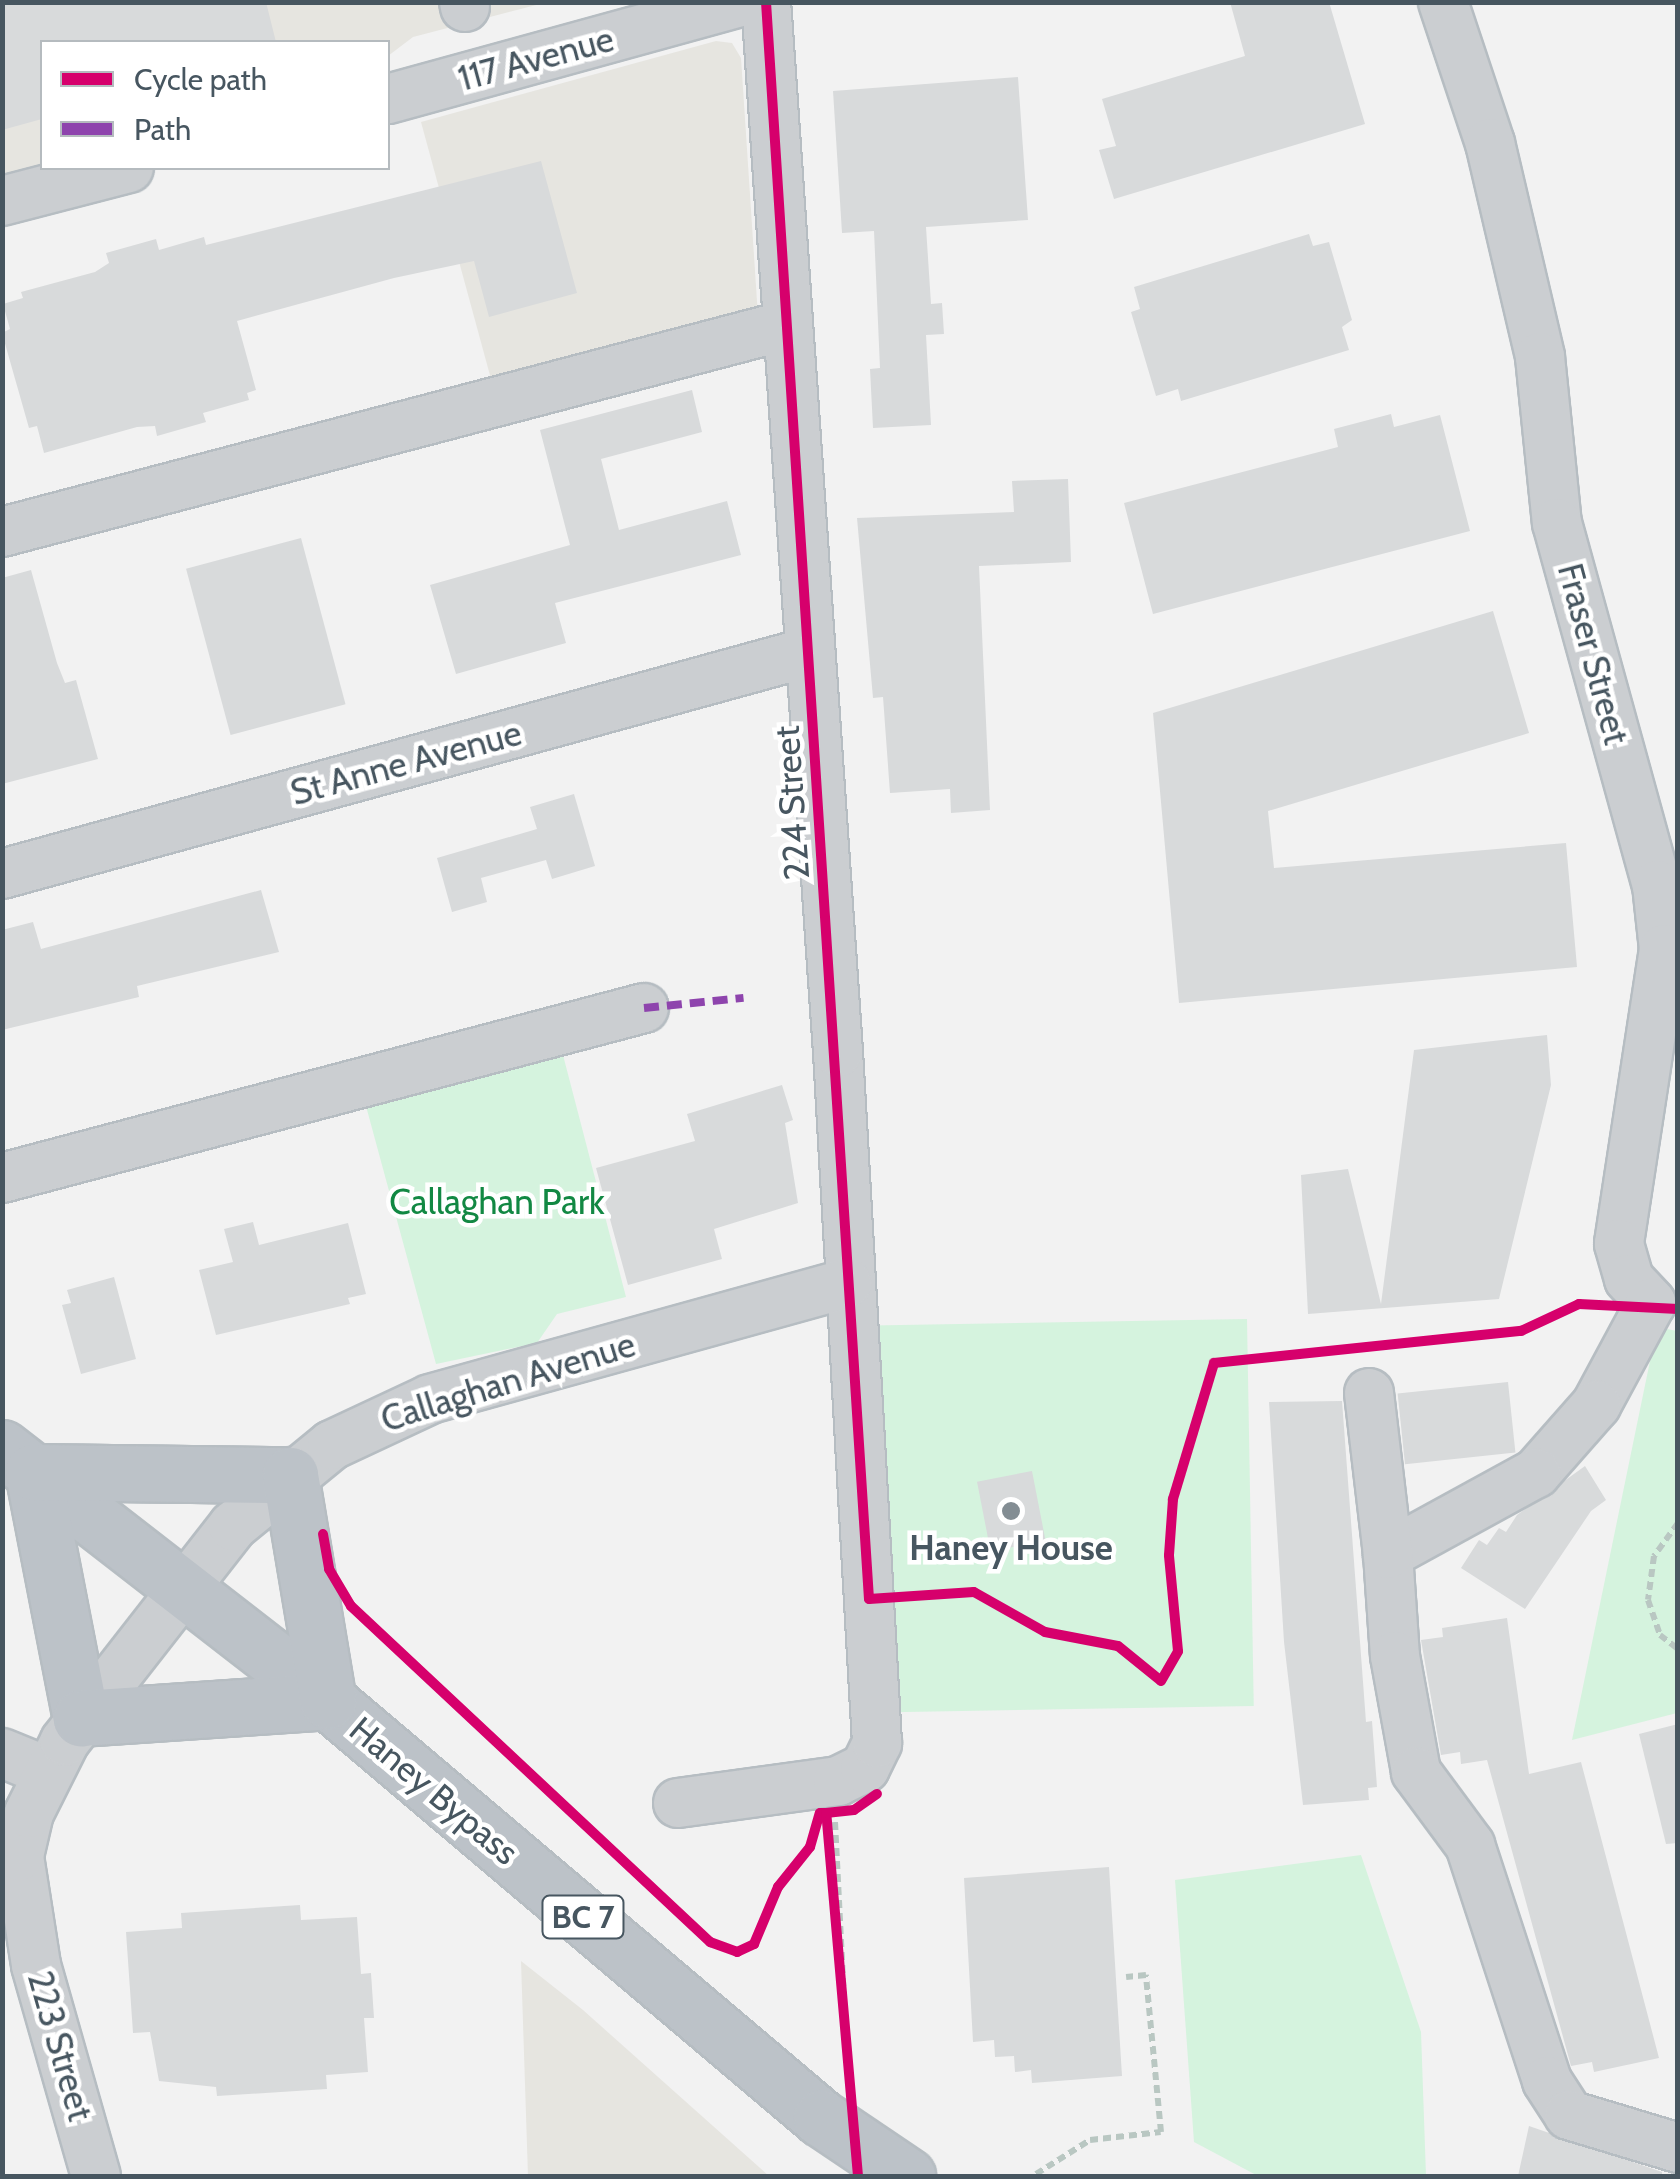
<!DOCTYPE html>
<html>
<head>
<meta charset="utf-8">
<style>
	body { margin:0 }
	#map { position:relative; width:1680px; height:2179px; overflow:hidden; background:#f2f2f2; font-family:Cabin,sans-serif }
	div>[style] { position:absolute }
	.commercial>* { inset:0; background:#e6e5e0 }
	.green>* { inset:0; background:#d5f3de; transform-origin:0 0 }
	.building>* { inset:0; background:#d8dadb; transform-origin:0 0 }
	.path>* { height:6px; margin-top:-3px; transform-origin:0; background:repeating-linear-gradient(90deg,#b9c7c2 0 8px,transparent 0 13px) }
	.roads { filter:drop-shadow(2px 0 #b6bdc2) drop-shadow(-2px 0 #b6bdc2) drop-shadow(0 2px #b6bdc2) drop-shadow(0 -2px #b6bdc2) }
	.minor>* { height:48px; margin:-24px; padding:0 24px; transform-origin:24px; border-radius:24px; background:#cbced1 }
	.highway>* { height:55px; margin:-27.5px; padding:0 27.5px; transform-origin:27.5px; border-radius:27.5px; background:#bcc2c8 }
	.quiet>* { height:8px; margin-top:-4px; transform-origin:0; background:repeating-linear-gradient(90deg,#8e44ad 0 15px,transparent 0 23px) }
	.cycleway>* { height:10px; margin:-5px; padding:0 5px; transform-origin:5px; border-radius:5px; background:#d6006c }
	.dots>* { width:28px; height:28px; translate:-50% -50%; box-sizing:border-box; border:5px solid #fff; border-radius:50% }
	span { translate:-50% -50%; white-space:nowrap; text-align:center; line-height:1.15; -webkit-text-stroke:9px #fff; paint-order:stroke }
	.shield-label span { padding:2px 8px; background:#fff; border:2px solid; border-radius:8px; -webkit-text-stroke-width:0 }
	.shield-label { font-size:32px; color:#475660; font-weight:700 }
	.street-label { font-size:35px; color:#475660 }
	.park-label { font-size:35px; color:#128843 }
	.poi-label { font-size:35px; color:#475660; font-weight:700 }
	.frame { position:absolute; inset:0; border:5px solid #475660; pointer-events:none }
	.legend { position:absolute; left:40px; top:40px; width:350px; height:130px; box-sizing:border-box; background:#fff; border:2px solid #b5bbbf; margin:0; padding:12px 18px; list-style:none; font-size:30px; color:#475660 }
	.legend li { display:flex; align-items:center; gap:20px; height:50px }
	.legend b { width:50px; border:2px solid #b5bbbf }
</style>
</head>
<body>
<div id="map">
	<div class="commercial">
		<i style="clip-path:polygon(3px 3px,544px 3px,413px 37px,388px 56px,388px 42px,42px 42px,42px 164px,3px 176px)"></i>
		<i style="clip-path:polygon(716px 41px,732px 43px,741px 58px,759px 332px,497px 401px,421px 122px)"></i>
		<i style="clip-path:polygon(521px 1961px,583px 2010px,769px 2176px,528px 2176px)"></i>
	</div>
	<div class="green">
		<i style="clip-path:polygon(557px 1032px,626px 1297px,557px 1314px,537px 1343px,436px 1364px,360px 1084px)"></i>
		<i style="left:1247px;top:1319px;width:387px;height:376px;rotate:89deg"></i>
		<i style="clip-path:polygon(1657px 1327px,1677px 1331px,1677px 1713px,1572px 1740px)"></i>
		<i style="clip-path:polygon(1361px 1855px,1421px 2032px,1426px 2176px,1258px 2176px,1194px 2142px,1175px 1880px)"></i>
	</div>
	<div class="building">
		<i style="clip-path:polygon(2px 2px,266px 2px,276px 42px,42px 42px,42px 119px,2px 130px)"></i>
		<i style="clip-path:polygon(1230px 2px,1329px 2px,1365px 124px,1114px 199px,1099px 150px,1116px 146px,1102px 99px,1245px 56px)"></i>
		<i style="clip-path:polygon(1018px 77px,1028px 220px,926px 227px,931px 304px,942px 303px,944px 334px,926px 335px,931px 425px,873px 428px,870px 369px,880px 368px,874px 231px,842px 233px,833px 91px)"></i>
		<i style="clip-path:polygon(541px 161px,577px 293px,489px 317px,474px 261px,394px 278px,237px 321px,256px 390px,247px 393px,249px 400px,203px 413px,206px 422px,157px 436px,155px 426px,137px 427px,44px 453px,37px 426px,29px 428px,2px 333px,10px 329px,3px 304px,23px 298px,21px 292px,95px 272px,109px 263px,106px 253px,156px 239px,159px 250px,204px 237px,206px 245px)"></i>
		<i style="clip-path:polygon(1309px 234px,1313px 246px,1329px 242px,1352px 320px,1342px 327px,1349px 350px,1181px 401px,1178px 389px,1156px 396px,1131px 312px,1140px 309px,1134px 287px)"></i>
		<i style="clip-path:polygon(692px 390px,702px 432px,601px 459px,619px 530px,727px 501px,741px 555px,555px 603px,566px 643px,456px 674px,430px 585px,570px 545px,540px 430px)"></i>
		<i style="clip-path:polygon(1391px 414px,1394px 427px,1440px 415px,1470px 531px,1153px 614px,1124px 503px,1338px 447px,1334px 429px)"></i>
		<i style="clip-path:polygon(1068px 479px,1071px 562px,979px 566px,990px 810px,951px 813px,950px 789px,890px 793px,883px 697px,873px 698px,857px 518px,1014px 512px,1012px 481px)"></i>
		<i style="left:301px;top:538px;width:172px;height:119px;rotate:75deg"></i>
		<i style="clip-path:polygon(31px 570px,57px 663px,65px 683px,76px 680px,98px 759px,2px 784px,2px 578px)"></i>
		<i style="clip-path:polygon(1493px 611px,1529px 733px,1268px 811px,1274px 868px,1566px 843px,1577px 967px,1179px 1003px,1153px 713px)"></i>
		<i style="clip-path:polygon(574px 794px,595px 866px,552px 879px,546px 860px,481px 878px,487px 902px,452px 912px,437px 858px,537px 829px,530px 807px)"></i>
		<i style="clip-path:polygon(261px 890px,279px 952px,137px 986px,139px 997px,2px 1030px,2px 930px,33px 922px,41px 949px)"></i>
		<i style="clip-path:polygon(1547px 1035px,1551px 1085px,1499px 1299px,1308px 1314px,1301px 1175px,1348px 1169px,1381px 1304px,1414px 1050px)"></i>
		<i style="clip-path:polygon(782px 1085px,793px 1120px,785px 1123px,798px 1203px,714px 1229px,722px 1259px,628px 1285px,596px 1168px,695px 1141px,687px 1114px)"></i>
		<i style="clip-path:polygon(253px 1222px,259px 1245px,348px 1223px,366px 1294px,348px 1298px,350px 1304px,216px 1335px,199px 1270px,233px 1262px,224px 1229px)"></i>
		<i style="clip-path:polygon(114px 1277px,136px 1359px,81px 1374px,62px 1305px,71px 1303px,67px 1290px)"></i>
		<i style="left:1508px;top:1382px;width:71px;height:111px;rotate:84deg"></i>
		<i style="clip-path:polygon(1342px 1401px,1366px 1722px,1372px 1721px,1377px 1787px,1368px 1788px,1369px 1800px,1303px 1805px,1284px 1642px,1269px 1402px)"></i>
		<i style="clip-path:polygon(1585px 1466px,1606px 1500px,1591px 1511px,1525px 1609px,1461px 1568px,1479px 1540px,1487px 1545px,1499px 1528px,1506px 1532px,1517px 1515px)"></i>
		<i style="left:1032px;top:1471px;width:71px;height:56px;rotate:79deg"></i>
		<i style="clip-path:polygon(1507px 1618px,1529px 1774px,1581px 1762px,1659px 2058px,1594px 2072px,1592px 2062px,1571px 2066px,1487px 1760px,1461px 1764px,1460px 1752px,1441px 1755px,1421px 1640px,1443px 1637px,1442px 1628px)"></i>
		<i style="clip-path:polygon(1678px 1724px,1678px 1843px,1666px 1844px,1639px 1734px)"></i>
		<i style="clip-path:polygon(1109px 1867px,1122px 2076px,1032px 2083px,1031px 2070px,1015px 2072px,1014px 2056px,995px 2057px,994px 2040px,973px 2042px,964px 1878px)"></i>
		<i style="clip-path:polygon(300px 1905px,301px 1920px,357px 1917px,361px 1974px,371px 1973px,374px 2018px,364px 2018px,368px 2072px,326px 2075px,327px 2089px,217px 2096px,216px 2087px,159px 2081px,150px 2032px,133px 2033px,126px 1932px,182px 1928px,181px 1913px)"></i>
		<i style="clip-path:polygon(1529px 2126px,1662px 2172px,1662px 2176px,1518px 2176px)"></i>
	</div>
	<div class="path">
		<i style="left:1678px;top:1523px;width:41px;rotate:126deg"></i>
		<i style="left:1654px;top:1556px;width:44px;rotate:97.8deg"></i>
		<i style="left:1648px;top:1600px;width:37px;rotate:71deg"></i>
		<i style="left:1660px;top:1635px;width:23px;rotate:38deg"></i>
		<i style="left:835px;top:1822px;width:198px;rotate:87.1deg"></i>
		<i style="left:1036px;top:2174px;width:64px;rotate:-32.2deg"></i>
		<i style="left:1090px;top:2140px;width:71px;rotate:-6.4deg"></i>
		<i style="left:1161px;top:2132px;width:158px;rotate:-95.5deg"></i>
		<i style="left:1146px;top:1975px;width:20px;rotate:174deg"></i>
	</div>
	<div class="roads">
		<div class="minor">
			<i style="left:464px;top:2px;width:5px;rotate:79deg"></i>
			<i style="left:1443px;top:2px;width:149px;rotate:71.6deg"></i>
			<i style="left:1490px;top:143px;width:220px;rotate:76.8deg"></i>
			<i style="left:1540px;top:357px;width:167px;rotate:84.2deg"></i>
			<i style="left:1557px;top:523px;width:376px;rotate:74.6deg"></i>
			<i style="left:1657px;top:885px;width:64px;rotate:83.8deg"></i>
			<i style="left:1664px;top:949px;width:298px;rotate:98.7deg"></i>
			<i style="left:1619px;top:1244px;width:36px;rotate:74deg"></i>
			<i style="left:1629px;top:1279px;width:33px;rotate:47deg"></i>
			<i style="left:388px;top:99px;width:366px;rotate:-15.4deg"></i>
			<i style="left:2px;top:201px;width:131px;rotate:-14.6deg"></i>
			<i style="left:2px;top:532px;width:812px;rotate:-14.77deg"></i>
			<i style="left:2px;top:874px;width:837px;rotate:-15.38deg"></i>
			<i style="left:2px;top:1178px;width:664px;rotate:-14.83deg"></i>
			<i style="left:1651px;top:1303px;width:116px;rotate:118.3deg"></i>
			<i style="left:1596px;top:1405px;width:91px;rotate:131.4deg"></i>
			<i style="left:1536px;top:1473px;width:169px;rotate:151.3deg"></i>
			<i style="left:1388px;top:1554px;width:102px;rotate:86.1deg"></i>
			<i style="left:1395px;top:1656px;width:118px;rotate:79.7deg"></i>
			<i style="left:1416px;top:1772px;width:91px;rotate:53.5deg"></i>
			<i style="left:1470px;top:1845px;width:248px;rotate:71.9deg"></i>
			<i style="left:1547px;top:2081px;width:40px;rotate:57.1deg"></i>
			<i style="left:1569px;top:2115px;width:114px;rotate:16.8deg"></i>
			<i style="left:1369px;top:1393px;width:162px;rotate:83.3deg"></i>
			<i style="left:2px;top:1753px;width:48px;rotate:22.2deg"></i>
			<i style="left:678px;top:1803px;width:162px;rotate:-7.8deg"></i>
			<i style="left:838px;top:1781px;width:30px;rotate:-26deg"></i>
			<i style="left:865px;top:1768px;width:28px;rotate:-64deg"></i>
			<i style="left:877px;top:1743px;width:692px;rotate:-93.23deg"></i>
			<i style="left:838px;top:1052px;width:1052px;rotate:-93.92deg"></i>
			<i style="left:96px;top:2176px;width:219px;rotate:-105.9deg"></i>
			<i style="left:36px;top:1965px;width:110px;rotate:-98.9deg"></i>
			<i style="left:19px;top:1856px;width:44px;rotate:-76.9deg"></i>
			<i style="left:29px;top:1813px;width:80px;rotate:-63.4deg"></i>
			<i style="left:65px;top:1741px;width:273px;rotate:-52deg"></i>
			<i style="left:233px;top:1526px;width:128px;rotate:-39.3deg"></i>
			<i style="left:332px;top:1445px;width:108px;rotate:-25.1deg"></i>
			<i style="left:430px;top:1399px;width:433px;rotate:-15.5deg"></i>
		</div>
		<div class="highway">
			<i style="left:2px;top:1448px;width:413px;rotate:37.8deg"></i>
			<i style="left:328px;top:1701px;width:646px;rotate:40.23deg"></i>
			<i style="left:821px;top:2118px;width:104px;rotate:34deg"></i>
			<i style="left:33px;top:1472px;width:251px;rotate:79deg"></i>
			<i style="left:81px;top:1718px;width:248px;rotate:-3.9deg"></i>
			<i style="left:33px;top:1472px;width:257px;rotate:0.7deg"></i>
			<i style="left:290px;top:1475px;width:229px;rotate:80.5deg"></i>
		</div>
	</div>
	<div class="quiet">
		<i style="left:644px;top:1008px;width:100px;rotate:-5.8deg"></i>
	</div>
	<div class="cycleway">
		<i style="left:766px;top:2px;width:1600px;rotate:86.31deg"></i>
		<i style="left:869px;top:1599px;width:105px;rotate:-3.8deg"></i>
		<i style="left:974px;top:1592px;width:81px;rotate:29.4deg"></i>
		<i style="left:1045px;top:1632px;width:74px;rotate:10.9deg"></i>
		<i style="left:1118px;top:1646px;width:55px;rotate:39.1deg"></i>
		<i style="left:1161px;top:1681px;width:34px;rotate:-60deg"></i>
		<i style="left:1178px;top:1651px;width:96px;rotate:-95.4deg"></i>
		<i style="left:1169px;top:1555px;width:56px;rotate:-85.9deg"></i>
		<i style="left:1173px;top:1499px;width:142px;rotate:-73.2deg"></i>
		<i style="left:1214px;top:1363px;width:309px;rotate:-6deg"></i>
		<i style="left:1521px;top:1331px;width:64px;rotate:-25deg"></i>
		<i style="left:1579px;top:1304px;width:99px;rotate:2.9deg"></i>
		<i style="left:323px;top:1534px;width:36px;rotate:80deg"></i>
		<i style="left:329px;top:1569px;width:43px;rotate:59.3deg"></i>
		<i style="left:351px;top:1606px;width:492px;rotate:43.1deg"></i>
		<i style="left:710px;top:1942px;width:29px;rotate:20deg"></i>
		<i style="left:737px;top:1952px;width:19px;rotate:-25deg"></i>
		<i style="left:754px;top:1944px;width:62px;rotate:-67.2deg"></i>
		<i style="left:778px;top:1887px;width:51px;rotate:-51.3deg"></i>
		<i style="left:810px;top:1847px;width:35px;rotate:-74deg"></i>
		<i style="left:820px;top:1813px;width:6px"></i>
		<i style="left:858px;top:2176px;width:364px;rotate:-95deg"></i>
		<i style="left:826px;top:1813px;width:28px;rotate:-6deg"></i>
		<i style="left:854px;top:1810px;width:28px;rotate:-35deg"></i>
	</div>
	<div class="dots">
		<i style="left:1011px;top:1511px;background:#838d93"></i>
	</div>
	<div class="shield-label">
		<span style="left:583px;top:1917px">BC 7</span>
	</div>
	<div class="street-label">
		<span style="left:536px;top:59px;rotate:-15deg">117 Avenue</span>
		<span style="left:1593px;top:654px;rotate:75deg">Fraser Street</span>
		<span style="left:406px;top:763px;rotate:-15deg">St Anne Avenue</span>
		<span style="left:792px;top:803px;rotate:-94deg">224 Street</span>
		<span style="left:508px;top:1382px;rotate:-17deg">Callaghan Avenue</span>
		<span style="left:434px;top:1791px;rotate:40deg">Haney Bypass</span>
		<span style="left:60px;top:2046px;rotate:74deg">223 Street</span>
	</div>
	<div class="park-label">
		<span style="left:497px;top:1202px">Callaghan Park</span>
	</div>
	<div class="poi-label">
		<span style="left:1011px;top:1548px">Haney House</span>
	</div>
	<div class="frame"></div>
	<ul class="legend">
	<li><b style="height:12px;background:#d6006c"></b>Cycle path</li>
	<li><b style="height:12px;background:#8e44ad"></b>Path</li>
	</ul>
</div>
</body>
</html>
